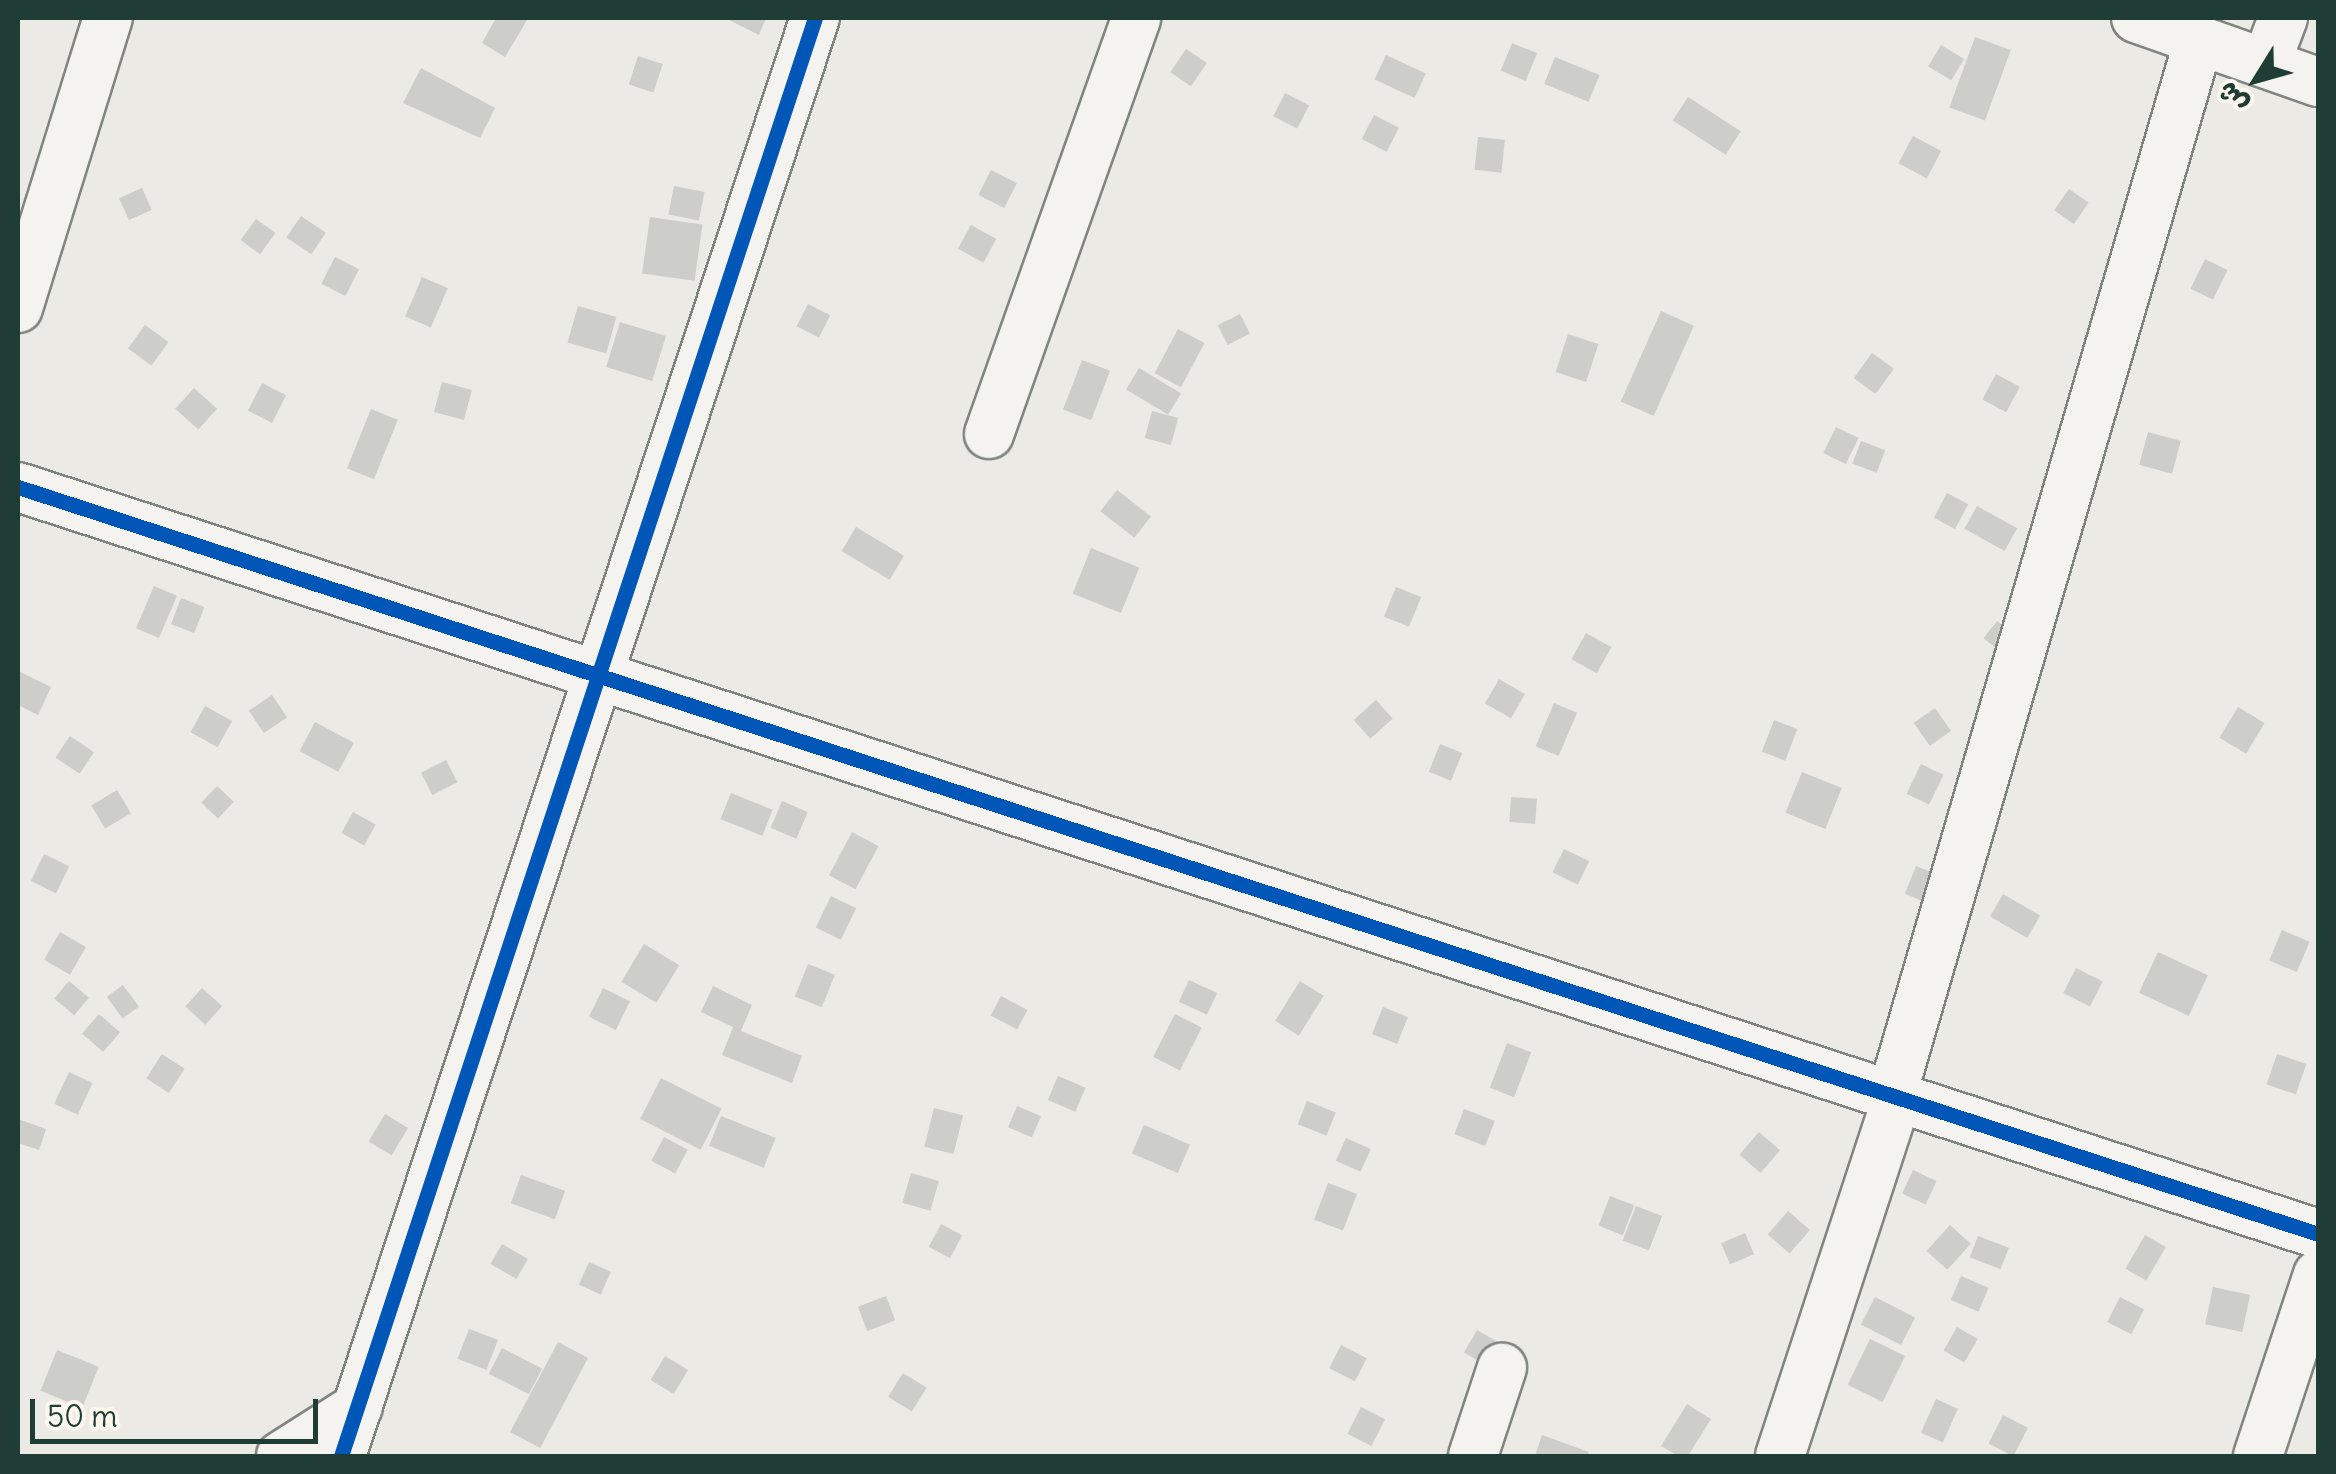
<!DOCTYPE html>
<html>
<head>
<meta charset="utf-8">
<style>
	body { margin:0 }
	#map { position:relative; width:2336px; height:1474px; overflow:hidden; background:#ebeae4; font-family:Delius,"Playpen Sans Arabic",sans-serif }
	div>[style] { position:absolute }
	.building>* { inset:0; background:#cdceca; transform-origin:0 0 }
	.roads { filter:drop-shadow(2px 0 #808581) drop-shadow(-2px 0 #808581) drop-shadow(0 2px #808581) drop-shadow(0 -2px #808581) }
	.minor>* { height:48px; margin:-24px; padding:0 24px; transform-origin:24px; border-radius:24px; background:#f4f3ef }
	.cycleway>* { height:15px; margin:-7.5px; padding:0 7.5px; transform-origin:7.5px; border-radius:7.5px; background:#0057b8 }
	span { translate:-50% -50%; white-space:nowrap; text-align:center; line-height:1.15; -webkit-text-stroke:9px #fbf7ec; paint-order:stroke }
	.frame { position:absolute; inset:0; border:20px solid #1f3d34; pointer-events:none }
	.north { position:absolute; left:2206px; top:30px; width:100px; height:100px; -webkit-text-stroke:8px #fbf7ec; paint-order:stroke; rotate:233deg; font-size:28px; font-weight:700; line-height:40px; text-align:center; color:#1f3d34 }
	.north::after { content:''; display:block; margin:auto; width:35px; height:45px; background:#1f3d34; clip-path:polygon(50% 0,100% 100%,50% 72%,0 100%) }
	.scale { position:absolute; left:30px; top:1399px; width:288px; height:45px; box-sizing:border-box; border:5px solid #1f3d34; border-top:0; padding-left:12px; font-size:30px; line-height:35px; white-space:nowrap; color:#1f3d34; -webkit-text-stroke:8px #fbf7ec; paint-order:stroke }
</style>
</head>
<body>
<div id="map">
	<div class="building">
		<i style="clip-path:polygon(496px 18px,527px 20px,505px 57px,482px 43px)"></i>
		<i style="clip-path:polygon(725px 18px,766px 18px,759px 35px)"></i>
		<i style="left:1975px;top:37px;width:38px;height:75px;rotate:20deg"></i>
		<i style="left:1512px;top:43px;width:27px;height:30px;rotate:22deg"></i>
		<i style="left:1941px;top:45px;width:27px;height:25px;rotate:31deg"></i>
		<i style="left:1186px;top:49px;width:25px;height:28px;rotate:34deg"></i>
		<i style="left:1386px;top:55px;width:44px;height:27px;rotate:25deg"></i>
		<i style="left:638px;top:56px;width:26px;height:30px;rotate:18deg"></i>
		<i style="left:1555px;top:57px;width:48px;height:29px;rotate:22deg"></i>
		<i style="clip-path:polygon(421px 68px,495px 108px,480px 138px,403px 103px)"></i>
		<i style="left:1285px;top:93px;width:27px;height:26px;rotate:27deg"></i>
		<i style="left:1688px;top:97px;width:63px;height:28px;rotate:33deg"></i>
		<i style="left:1374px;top:115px;width:28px;height:27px;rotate:27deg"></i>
		<i style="left:1913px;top:136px;width:32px;height:31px;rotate:28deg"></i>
		<i style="left:1478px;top:137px;width:27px;height:33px;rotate:6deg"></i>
		<i style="left:991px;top:170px;width:29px;height:28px;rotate:27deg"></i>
		<i style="left:674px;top:186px;width:31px;height:29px;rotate:11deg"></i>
		<i style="left:142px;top:188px;width:24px;height:25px;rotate:66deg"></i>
		<i style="left:2069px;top:189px;width:24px;height:26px;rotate:35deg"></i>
		<i style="left:301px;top:216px;width:30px;height:26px;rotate:34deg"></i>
		<i style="left:650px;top:217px;width:53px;height:57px;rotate:8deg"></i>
		<i style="left:256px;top:219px;width:24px;height:26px;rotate:36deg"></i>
		<i style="left:971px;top:225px;width:29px;height:27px;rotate:29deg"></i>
		<i style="left:335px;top:257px;width:27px;height:30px;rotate:27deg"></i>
		<i style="left:2205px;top:259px;width:25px;height:33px;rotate:26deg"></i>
		<i style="left:422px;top:277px;width:28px;height:43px;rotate:23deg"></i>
		<i style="left:808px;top:304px;width:25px;height:25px;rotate:27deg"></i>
		<i style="left:578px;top:306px;width:40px;height:38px;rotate:16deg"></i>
		<i style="left:1661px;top:311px;width:36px;height:99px;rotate:24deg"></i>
		<i style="left:1240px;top:314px;width:22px;height:25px;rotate:63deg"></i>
		<i style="left:620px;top:322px;width:48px;height:47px;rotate:17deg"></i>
		<i style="left:145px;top:325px;width:29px;height:29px;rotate:36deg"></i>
		<i style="left:1178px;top:329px;width:30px;height:50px;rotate:28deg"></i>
		<i style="left:1568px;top:334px;width:32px;height:40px;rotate:18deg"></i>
		<i style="left:1872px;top:353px;width:27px;height:31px;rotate:36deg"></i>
		<i style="left:1082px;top:360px;width:30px;height:53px;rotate:21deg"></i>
		<i style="left:1139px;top:368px;width:49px;height:25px;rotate:31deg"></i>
		<i style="left:1996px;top:374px;width:27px;height:29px;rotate:28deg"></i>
		<i style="left:442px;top:382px;width:31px;height:31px;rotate:15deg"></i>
		<i style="left:262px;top:383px;width:27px;height:31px;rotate:27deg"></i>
		<i style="left:194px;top:388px;width:31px;height:28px;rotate:42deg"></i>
		<i style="left:371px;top:409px;width:29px;height:64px;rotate:22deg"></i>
		<i style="left:1152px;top:411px;width:27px;height:28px;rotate:15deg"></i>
		<i style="left:1836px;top:427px;width:25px;height:29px;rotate:26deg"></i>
		<i style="left:2148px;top:432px;width:34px;height:34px;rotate:15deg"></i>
		<i style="left:1861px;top:441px;width:26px;height:24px;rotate:21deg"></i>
		<i style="left:1117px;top:490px;width:43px;height:27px;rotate:38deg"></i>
		<i style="left:1947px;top:493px;width:24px;height:28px;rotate:28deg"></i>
		<i style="left:1977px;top:506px;width:46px;height:26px;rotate:29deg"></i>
		<i style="left:856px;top:527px;width:56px;height:28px;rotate:31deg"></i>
		<i style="left:1091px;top:548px;width:52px;height:49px;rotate:22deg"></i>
		<i style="left:154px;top:586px;width:25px;height:46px;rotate:23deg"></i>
		<i style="left:1396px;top:587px;width:27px;height:32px;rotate:22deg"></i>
		<i style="left:181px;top:598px;width:25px;height:28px;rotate:21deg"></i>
		<i style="left:1997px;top:621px;width:24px;height:22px;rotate:38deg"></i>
		<i style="left:1586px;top:633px;width:29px;height:30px;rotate:29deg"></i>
		<i style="clip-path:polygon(18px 671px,51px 687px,38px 715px,18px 705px)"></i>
		<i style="left:1499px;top:679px;width:30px;height:28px;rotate:30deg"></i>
		<i style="left:272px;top:695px;width:27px;height:28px;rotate:56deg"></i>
		<i style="left:1376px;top:700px;width:25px;height:30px;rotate:48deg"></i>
		<i style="left:1554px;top:703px;width:25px;height:47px;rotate:23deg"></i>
		<i style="left:205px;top:706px;width:31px;height:30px;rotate:29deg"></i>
		<i style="left:2238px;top:707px;width:31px;height:36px;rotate:31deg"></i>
		<i style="left:1935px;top:708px;width:28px;height:26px;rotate:55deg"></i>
		<i style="left:1774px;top:720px;width:25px;height:34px;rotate:21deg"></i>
		<i style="left:315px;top:722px;width:44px;height:33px;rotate:28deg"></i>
		<i style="left:70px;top:736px;width:29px;height:26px;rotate:34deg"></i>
		<i style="left:1440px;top:744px;width:24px;height:30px;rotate:22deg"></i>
		<i style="left:446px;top:760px;width:25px;height:28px;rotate:63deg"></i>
		<i style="left:1921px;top:764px;width:25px;height:33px;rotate:26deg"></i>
		<i style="left:1802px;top:772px;width:43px;height:44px;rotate:22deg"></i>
		<i style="left:217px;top:786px;width:23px;height:23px;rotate:43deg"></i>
		<i style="left:117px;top:790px;width:27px;height:30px;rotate:59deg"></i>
		<i style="left:731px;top:793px;width:45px;height:28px;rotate:22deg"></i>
		<i style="left:1511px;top:797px;width:26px;height:25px;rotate:4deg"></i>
		<i style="left:782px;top:801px;width:28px;height:29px;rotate:23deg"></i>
		<i style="left:353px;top:812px;width:26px;height:24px;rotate:29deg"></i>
		<i style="left:852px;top:832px;width:30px;height:49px;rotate:28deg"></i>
		<i style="left:1564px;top:849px;width:28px;height:26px;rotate:26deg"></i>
		<i style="left:44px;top:854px;width:28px;height:30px;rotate:26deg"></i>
		<i style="left:1916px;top:866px;width:32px;height:30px;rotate:22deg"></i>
		<i style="left:2003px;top:894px;width:43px;height:26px;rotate:30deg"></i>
		<i style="left:831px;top:896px;width:28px;height:35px;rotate:26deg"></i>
		<i style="left:2282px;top:930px;width:30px;height:33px;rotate:23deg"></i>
		<i style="left:60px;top:932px;width:30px;height:32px;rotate:30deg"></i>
		<i style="left:644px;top:944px;width:41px;height:44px;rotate:31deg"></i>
		<i style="left:2158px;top:952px;width:55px;height:45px;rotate:25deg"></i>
		<i style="left:808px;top:964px;width:29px;height:35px;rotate:22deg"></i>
		<i style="left:2076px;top:968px;width:30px;height:28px;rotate:27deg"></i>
		<i style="left:1189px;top:980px;width:31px;height:24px;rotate:25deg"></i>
		<i style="left:69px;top:981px;width:26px;height:23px;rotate:40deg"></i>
		<i style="left:1300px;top:981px;width:28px;height:47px;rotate:32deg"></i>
		<i style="left:123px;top:985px;width:27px;height:20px;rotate:54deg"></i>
		<i style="clip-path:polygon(713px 986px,752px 1005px,741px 1031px,802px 1056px,792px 1083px,722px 1055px,733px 1027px,701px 1012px)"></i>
		<i style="left:202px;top:988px;width:27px;height:25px;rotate:42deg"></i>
		<i style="left:603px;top:988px;width:30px;height:32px;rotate:26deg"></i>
		<i style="left:1001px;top:996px;width:30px;height:22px;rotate:28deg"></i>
		<i style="left:1383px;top:1007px;width:27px;height:29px;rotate:22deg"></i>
		<i style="left:99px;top:1014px;width:28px;height:26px;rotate:41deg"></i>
		<i style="left:1175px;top:1014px;width:30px;height:48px;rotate:27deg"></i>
		<i style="left:1507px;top:1043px;width:26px;height:48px;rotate:21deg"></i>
		<i style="left:162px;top:1054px;width:27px;height:29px;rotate:33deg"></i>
		<i style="left:2277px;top:1054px;width:31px;height:32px;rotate:19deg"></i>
		<i style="left:69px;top:1072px;width:26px;height:35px;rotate:25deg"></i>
		<i style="left:1058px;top:1076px;width:30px;height:26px;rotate:23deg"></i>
		<i style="left:661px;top:1078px;width:68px;height:46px;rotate:27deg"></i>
		<i style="left:1307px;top:1101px;width:31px;height:25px;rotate:22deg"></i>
		<i style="left:1017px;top:1106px;width:26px;height:23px;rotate:23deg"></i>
		<i style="left:934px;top:1108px;width:30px;height:40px;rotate:14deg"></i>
		<i style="left:1464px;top:1109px;width:33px;height:27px;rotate:21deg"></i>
		<i style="left:385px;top:1114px;width:27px;height:32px;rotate:31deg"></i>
		<i style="left:721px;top:1116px;width:59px;height:32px;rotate:22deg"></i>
		<i style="clip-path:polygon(18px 1119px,46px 1129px,39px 1150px,18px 1143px)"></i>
		<i style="left:1144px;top:1125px;width:50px;height:31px;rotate:23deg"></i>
		<i style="left:1759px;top:1132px;width:28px;height:30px;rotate:41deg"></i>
		<i style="left:664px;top:1137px;width:27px;height:27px;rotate:28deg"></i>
		<i style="left:1346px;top:1138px;width:27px;height:25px;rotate:24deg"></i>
		<i style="left:1913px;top:1170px;width:26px;height:26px;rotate:25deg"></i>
		<i style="left:911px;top:1173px;width:29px;height:31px;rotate:16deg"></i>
		<i style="left:521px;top:1175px;width:47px;height:30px;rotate:20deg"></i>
		<i style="left:1328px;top:1183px;width:31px;height:39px;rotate:21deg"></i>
		<i style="left:1610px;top:1196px;width:26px;height:32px;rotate:21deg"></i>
		<i style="left:1636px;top:1206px;width:28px;height:37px;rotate:21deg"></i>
		<i style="left:1788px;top:1211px;width:29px;height:31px;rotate:41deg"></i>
		<i style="left:941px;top:1224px;width:24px;height:26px;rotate:28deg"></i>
		<i style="left:1950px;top:1225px;width:28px;height:35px;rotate:42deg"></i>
		<i style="left:1745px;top:1233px;width:23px;height:26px;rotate:67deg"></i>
		<i style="left:2145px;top:1235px;width:24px;height:39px;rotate:30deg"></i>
		<i style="left:1978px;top:1236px;width:33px;height:23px;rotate:21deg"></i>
		<i style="left:502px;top:1244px;width:30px;height:23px;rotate:30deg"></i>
		<i style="left:589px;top:1262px;width:24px;height:25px;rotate:24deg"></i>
		<i style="left:1961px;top:1276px;width:30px;height:26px;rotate:23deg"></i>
		<i style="left:2213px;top:1287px;width:38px;height:38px;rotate:12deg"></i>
		<i style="left:886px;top:1296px;width:26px;height:30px;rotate:69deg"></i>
		<i style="left:1875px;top:1297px;width:45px;height:31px;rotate:27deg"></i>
		<i style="left:2120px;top:1297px;width:27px;height:28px;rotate:27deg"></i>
		<i style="left:1957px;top:1327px;width:24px;height:27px;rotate:30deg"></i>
		<i style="left:469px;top:1329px;width:31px;height:32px;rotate:21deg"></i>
		<i style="left:1477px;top:1330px;width:28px;height:26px;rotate:30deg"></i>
		<i style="left:1870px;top:1339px;width:39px;height:51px;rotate:26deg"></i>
		<i style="left:558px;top:1342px;width:34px;height:102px;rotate:28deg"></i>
		<i style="left:1341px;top:1345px;width:29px;height:26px;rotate:27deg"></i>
		<i style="left:502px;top:1348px;width:45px;height:29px;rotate:27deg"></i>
		<i style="left:57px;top:1350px;width:45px;height:44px;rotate:22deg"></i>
		<i style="left:665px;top:1356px;width:27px;height:28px;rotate:31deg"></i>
		<i style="left:903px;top:1373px;width:28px;height:28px;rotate:32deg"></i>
		<i style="left:1936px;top:1399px;width:24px;height:37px;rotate:24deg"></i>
		<i style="clip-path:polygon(1687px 1404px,1711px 1419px,1688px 1456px,1678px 1456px,1661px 1446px)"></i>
		<i style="left:1361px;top:1407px;width:27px;height:30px;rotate:27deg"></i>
		<i style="left:2003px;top:1415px;width:28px;height:32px;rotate:27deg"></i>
		<i style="clip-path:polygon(1542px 1435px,1589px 1452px,1587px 1456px,1535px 1456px)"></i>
	</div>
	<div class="roads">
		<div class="minor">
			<i style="left:2136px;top:18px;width:193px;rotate:19.4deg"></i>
			<i style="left:2266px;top:63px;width:48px;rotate:-69.3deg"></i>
			<i style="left:18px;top:308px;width:304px;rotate:-72.8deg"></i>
			<i style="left:989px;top:434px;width:441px;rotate:-70.5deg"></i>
			<i style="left:18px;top:487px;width:2418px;rotate:17.99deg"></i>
			<i style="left:1892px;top:1095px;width:1099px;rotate:-73.78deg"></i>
			<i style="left:281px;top:1456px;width:91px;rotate:-32.5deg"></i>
			<i style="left:341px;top:1456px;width:1514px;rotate:-71.76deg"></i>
			<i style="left:1473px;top:1456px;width:93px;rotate:-71.8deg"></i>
			<i style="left:1780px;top:1456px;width:378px;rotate:-71.9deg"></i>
			<i style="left:2258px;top:1456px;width:191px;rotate:-71.7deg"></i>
		</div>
	</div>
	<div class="cycleway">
		<i style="left:18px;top:487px;width:2418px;rotate:17.99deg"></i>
		<i style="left:341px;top:1456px;width:1514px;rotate:-71.76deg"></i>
	</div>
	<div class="frame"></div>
	<div class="north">ش</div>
	<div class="scale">50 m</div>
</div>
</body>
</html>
